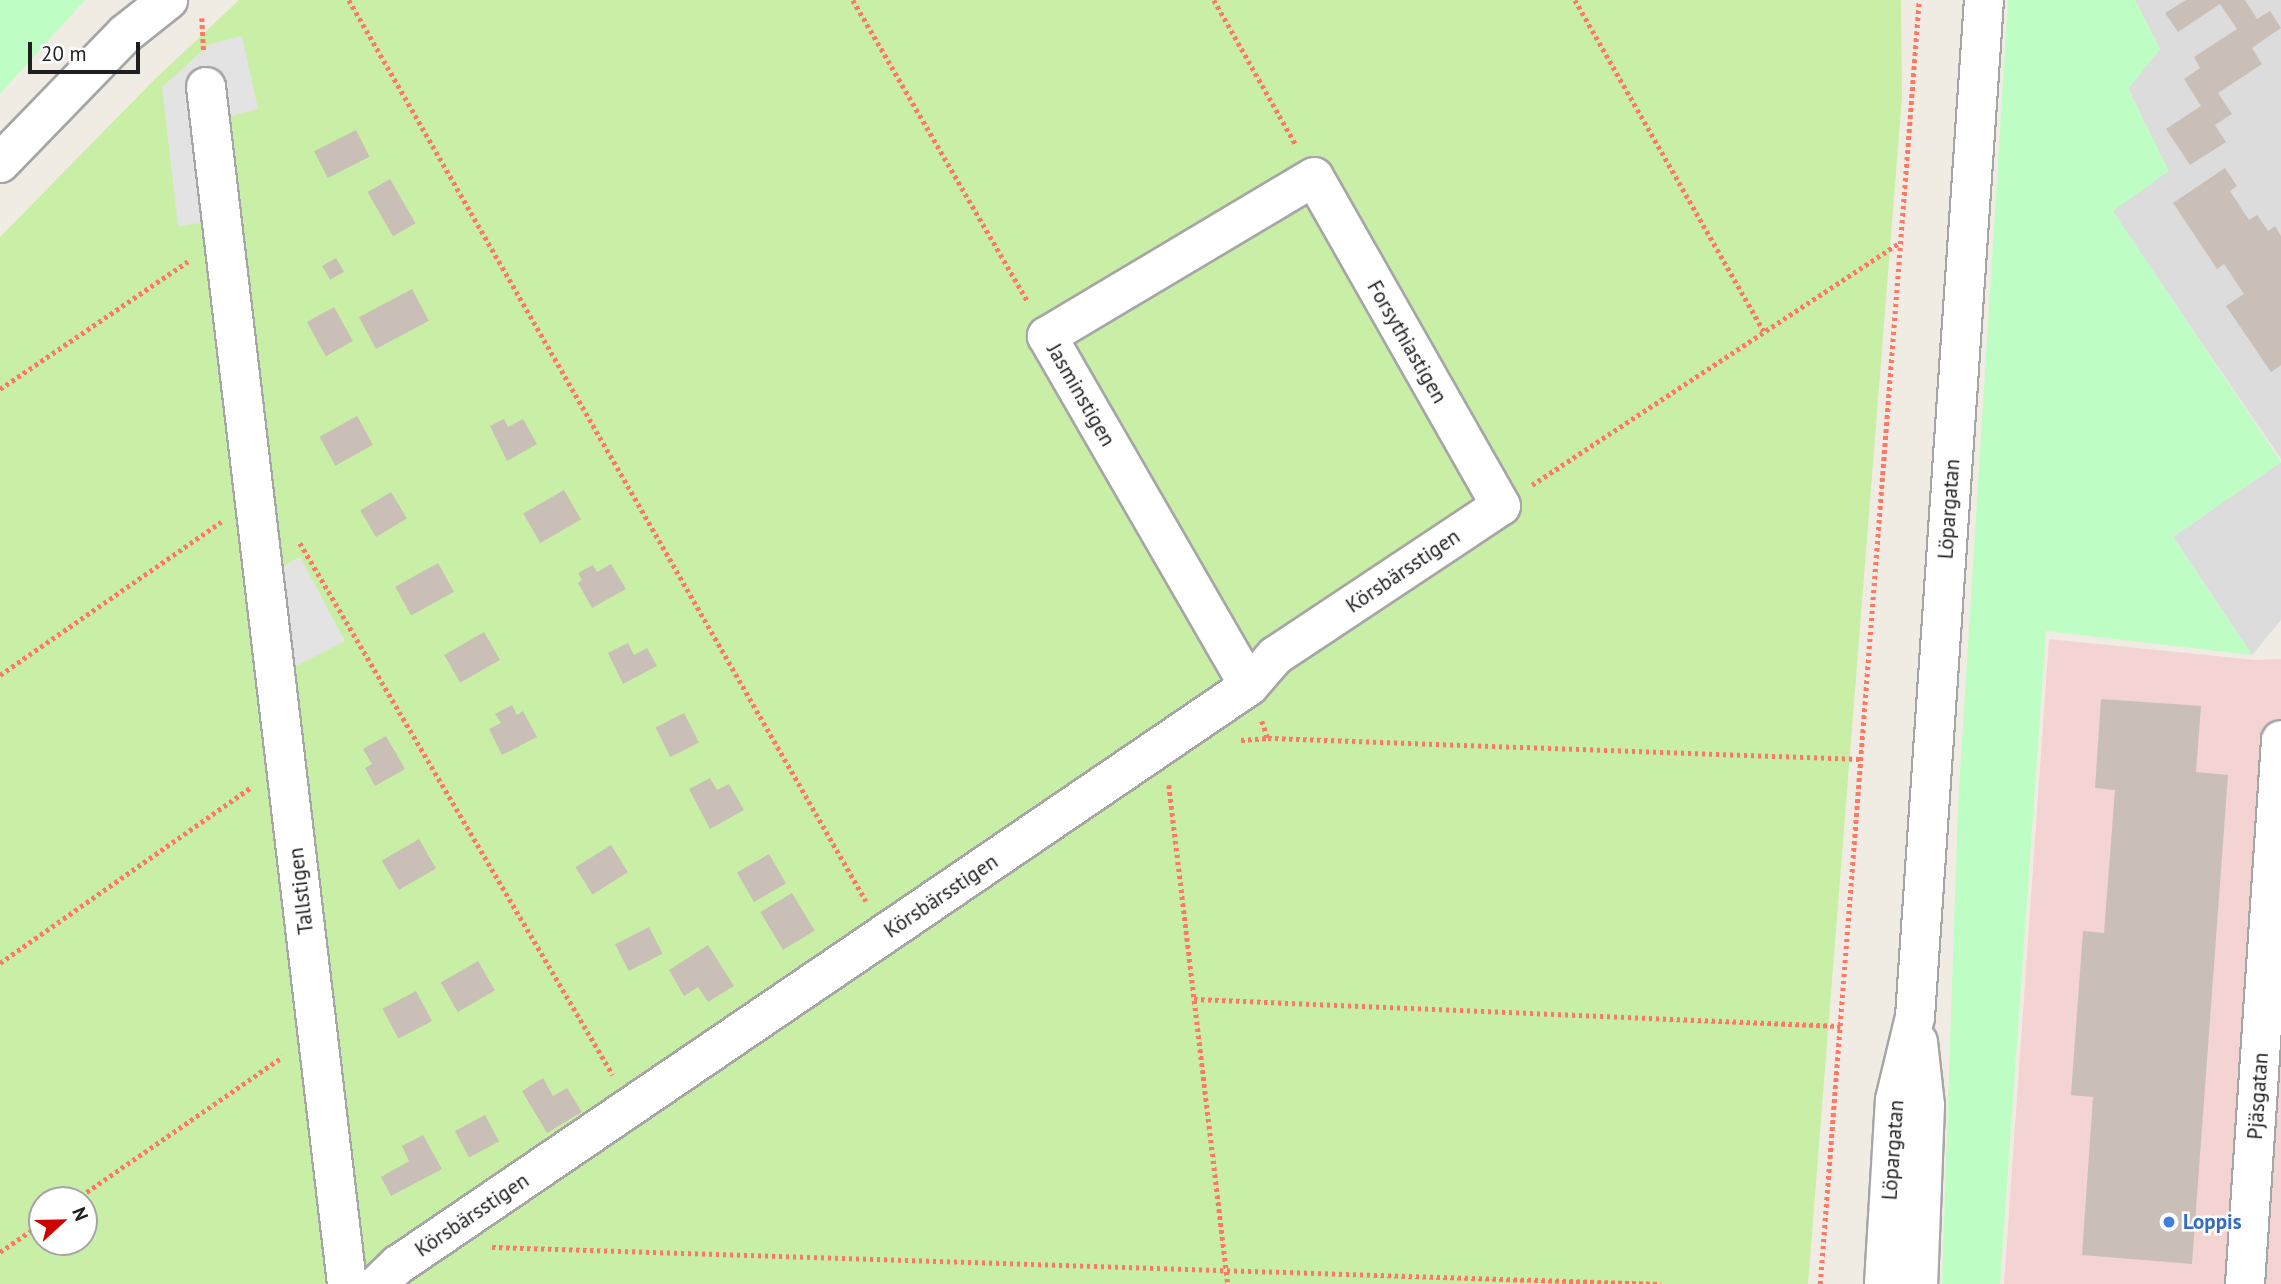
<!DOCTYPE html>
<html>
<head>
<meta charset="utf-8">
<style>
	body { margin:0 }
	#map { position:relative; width:2281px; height:1284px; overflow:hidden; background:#f0ece4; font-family:"PT Sans",sans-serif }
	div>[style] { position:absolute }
	.residential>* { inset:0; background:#dddcdc }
	.commercial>* { inset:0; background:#f3d4d2 }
	.grass>* { inset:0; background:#c9efa6 }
	.park>* { inset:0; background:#befec4 }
	.parking>* { inset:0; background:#e3e3e3 }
	.building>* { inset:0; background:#c9bfb7; transform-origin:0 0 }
	.path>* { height:4.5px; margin-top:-2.25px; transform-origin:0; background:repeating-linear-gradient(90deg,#ff7866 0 3.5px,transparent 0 7px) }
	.roads { filter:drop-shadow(2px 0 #a6a6a6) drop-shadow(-2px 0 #a6a6a6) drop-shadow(0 2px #a6a6a6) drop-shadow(0 -2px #a6a6a6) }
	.minor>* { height:38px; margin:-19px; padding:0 19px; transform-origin:19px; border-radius:19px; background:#fff }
	.dots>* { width:19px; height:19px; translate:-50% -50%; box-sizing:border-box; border:4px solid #fff; border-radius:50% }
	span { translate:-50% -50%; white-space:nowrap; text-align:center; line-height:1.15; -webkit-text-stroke:5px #fff; paint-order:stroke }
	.street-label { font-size:21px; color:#1f1f1f }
	.shop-label { font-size:21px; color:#366cbe; font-weight:700 }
	.left { translate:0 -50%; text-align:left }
	.north { position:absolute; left:28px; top:1186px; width:70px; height:70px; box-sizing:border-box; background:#fff; border:2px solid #a5a5a5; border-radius:50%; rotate:68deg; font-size:19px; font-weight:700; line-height:28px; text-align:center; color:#1f1f1f }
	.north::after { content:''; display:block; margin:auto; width:24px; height:32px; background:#cd0300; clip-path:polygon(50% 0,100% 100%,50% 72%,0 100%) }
	.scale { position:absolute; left:28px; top:42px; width:112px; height:32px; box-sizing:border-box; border:4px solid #1f1f1f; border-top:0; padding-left:9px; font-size:21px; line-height:24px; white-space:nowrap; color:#1f1f1f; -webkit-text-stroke:5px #fff; paint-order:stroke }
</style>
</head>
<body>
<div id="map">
	<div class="residential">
		<i style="clip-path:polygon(2135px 0,2281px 0,2281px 459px,2112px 211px,2168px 171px,2128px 88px,2160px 49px)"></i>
		<i style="clip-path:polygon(2281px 462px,2281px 620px,2252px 655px,2173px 537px)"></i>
	</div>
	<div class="commercial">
		<i style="clip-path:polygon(2049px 639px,2255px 660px,2281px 659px,2281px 1284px,2004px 1284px)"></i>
	</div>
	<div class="grass">
		<i style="clip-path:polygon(evenodd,239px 0,1901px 0,1902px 97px,1808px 1284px,0 1284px,0 237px,153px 81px,239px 0,42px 1200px,84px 1200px,84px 1242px,42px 1242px,42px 1200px)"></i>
	</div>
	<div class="park">
		<i style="clip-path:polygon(0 0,85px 0,0 94px)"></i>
		<i style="clip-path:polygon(2008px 0,2135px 0,2160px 49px,2128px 89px,2169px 171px,2113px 211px,2281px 462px,2173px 537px,2252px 655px,2046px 631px,2000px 1284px,1942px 1284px,1958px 806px)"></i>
	</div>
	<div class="parking">
		<i style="clip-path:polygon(242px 36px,258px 109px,227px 117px,210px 222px,178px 226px,162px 87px,210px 44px)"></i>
		<i style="clip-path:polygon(300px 557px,345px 641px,292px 668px,280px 568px)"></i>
	</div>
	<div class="building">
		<i style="clip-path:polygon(2186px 0,2245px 0,2257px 19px,2270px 11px,2281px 28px,2252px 48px,2262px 64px,2218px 93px,2232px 114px,2215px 125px,2226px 142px,2190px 165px,2166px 129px,2201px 106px,2184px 79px,2200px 68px,2194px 57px,2237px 29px,2220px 4px,2178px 32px,2165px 13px)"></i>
		<i style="left:356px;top:130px;width:30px;height:47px;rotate:63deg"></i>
		<i style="clip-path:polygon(2225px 168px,2237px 186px,2230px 191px,2249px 220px,2257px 215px,2268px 231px,2275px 226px,2281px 236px,2281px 365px,2271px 372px,2226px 306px,2244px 294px,2224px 264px,2217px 269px,2173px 203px)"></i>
		<i style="left:390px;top:179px;width:51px;height:26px;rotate:60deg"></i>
		<i style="left:336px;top:258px;width:16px;height:16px;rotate:60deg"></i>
		<i style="left:412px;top:289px;width:36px;height:60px;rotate:62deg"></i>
		<i style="left:334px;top:307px;width:39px;height:31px;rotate:61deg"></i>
		<i style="left:357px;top:416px;width:33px;height:43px;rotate:61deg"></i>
		<i style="clip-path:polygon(504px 419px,508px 427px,523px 419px,537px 444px,507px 461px,490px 426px)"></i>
		<i style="left:564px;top:490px;width:34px;height:47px;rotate:60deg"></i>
		<i style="left:391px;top:492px;width:31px;height:36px;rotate:59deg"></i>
		<i style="left:438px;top:563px;width:33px;height:49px;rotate:61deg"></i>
		<i style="clip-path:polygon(611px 564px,626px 589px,592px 608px,578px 583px,582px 580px,578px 573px,593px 565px,597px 572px)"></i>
		<i style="left:484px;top:632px;width:32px;height:46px;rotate:60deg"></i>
		<i style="clip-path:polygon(628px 643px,634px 655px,647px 648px,657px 666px,623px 684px,608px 653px)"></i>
		<i style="clip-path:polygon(2101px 699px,2201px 706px,2196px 772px,2228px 775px,2192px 1264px,2082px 1255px,2093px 1097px,2071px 1095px,2083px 931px,2104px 933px,2115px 790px,2095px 788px)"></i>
		<i style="clip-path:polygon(512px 705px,517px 715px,523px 711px,537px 737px,502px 755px,489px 729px,501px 723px,495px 714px)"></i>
		<i style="left:684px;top:713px;width:33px;height:32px;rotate:63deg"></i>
		<i style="clip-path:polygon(386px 736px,405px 769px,375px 786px,365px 768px,372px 764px,363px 749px)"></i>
		<i style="clip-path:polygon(710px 778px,717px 790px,729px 784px,744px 810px,710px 829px,689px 789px)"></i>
		<i style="left:419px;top:839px;width:34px;height:43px;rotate:60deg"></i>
		<i style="left:611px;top:845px;width:32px;height:42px;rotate:58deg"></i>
		<i style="left:769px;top:854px;width:34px;height:37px;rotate:60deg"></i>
		<i style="left:792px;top:893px;width:44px;height:37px;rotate:59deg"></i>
		<i style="left:649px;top:927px;width:30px;height:38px;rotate:63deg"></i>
		<i style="clip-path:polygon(708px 945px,734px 986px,708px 1002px,698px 987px,684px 996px,669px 970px)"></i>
		<i style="left:478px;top:961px;width:34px;height:43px;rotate:60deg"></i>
		<i style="left:416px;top:991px;width:34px;height:38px;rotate:62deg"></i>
		<i style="clip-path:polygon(543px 1078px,553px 1096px,567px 1088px,582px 1112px,547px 1133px,522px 1091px)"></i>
		<i style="left:485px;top:1115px;width:30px;height:34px;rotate:62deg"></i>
		<i style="clip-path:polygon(423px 1135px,442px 1169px,391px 1196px,381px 1177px,409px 1161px,402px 1146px)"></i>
	</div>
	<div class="path">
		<i style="left:349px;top:0;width:1039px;rotate:60.15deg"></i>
		<i style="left:853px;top:0;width:349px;rotate:59.9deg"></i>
		<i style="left:1214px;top:0;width:167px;rotate:60.5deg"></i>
		<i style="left:1575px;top:0;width:381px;rotate:60.3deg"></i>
		<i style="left:202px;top:18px;width:34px;rotate:87deg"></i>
		<i style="left:0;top:389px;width:227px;rotate:-34.2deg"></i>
		<i style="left:1532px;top:485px;width:440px;rotate:-33.4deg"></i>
		<i style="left:300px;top:543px;width:617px;rotate:59.53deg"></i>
		<i style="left:0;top:675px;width:269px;rotate:-34.7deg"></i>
		<i style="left:1262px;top:721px;width:18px;rotate:71deg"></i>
		<i style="left:1268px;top:738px;width:593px;rotate:2.03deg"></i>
		<i style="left:1241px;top:740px;width:27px;rotate:-4deg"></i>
		<i style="left:1169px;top:785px;width:502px;rotate:83.26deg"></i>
		<i style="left:0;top:963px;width:307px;rotate:-35deg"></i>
		<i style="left:1194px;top:999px;width:647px;rotate:2.39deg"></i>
		<i style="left:75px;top:1200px;width:252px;rotate:-34.6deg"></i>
		<i style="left:492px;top:1247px;width:1169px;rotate:1.81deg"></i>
		<i style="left:0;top:1252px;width:51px;rotate:-34.6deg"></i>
		<i style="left:1820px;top:1284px;width:1288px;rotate:-85.59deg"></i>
	</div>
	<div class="roads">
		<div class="minor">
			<i style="left:206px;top:87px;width:1205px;rotate:83.28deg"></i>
			<i style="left:0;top:163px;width:180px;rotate:-45.9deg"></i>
			<i style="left:125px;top:34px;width:55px;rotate:-38.3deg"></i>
			<i style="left:1918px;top:1042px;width:63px;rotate:83.7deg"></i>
			<i style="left:1925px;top:1105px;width:179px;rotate:92.2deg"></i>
			<i style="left:378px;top:1284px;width:28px;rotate:-44deg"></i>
			<i style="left:398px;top:1265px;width:1029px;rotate:-34.23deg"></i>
			<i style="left:1249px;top:686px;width:40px;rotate:-49deg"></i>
			<i style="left:1275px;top:656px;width:271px;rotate:-33.6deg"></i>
			<i style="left:1501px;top:506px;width:378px;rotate:-119.6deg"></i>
			<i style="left:1314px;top:177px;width:311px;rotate:149.2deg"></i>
			<i style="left:1047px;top:336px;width:404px;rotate:60deg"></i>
			<i style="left:1884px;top:1284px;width:184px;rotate:-86.6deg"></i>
			<i style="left:1895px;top:1100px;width:85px;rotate:-76.5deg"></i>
			<i style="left:1915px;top:1017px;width:1019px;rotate:-86.12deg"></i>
			<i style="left:2245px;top:1284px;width:545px;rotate:-86.21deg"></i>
		</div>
	</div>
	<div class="dots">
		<i style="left:2169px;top:1222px;background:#3f7fe0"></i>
	</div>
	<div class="street-label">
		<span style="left:1407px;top:342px;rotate:60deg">Forsythiastigen</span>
		<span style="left:1081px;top:395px;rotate:60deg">Jasminstigen</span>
		<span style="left:1949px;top:509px;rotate:-86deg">Löpargatan</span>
		<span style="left:1403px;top:571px;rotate:-34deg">Körsbärsstigen</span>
		<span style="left:301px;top:891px;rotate:-97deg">Tallstigen</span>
		<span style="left:941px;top:896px;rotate:-34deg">Körsbärsstigen</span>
		<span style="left:2258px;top:1096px;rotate:-86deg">Pjäsgatan</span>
		<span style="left:1893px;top:1150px;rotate:-86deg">Löpargatan</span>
		<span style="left:472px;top:1215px;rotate:-34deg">Körsbärsstigen</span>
	</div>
	<div class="shop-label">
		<span class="left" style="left:2183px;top:1222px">Loppis</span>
	</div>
	<div class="north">N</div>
	<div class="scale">20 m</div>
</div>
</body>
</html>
